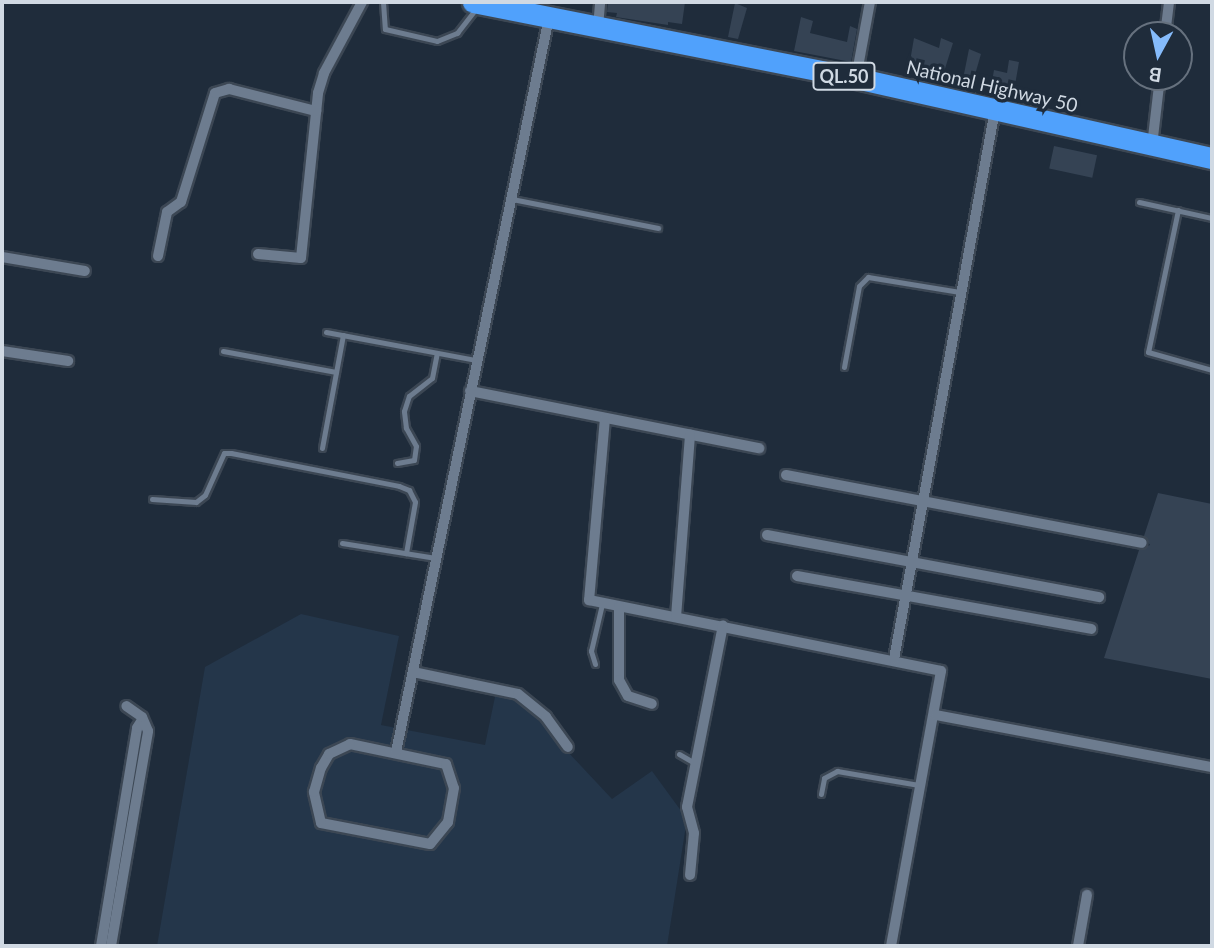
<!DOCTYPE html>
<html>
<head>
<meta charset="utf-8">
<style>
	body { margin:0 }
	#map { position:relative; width:1214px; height:948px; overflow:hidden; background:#1f2c3b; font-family:Lato,sans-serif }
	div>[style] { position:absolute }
	.built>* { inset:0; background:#24364a }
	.building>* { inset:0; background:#354354; transform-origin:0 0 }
	.roads { filter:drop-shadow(2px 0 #3c4754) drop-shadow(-2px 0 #3c4754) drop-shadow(0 2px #3c4754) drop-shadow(0 -2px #3c4754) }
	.lane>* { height:5px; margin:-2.5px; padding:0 2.5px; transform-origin:2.5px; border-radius:2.5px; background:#6d7c8f }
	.street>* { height:10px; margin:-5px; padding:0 5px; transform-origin:5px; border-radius:5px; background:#6d7c8f }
	.highway>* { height:21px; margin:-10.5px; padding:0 10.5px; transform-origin:10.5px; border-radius:10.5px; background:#50a1fc }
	span { translate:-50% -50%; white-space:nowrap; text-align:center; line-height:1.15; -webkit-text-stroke:7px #1f2c3b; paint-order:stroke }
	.shield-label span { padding:2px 5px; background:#1f2c3b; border:2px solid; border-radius:5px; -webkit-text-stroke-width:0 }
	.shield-label { font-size:18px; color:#d0d9e3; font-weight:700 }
	.street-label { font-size:19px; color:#d0d9e3 }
	.frame { position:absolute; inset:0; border:4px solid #d0d9e3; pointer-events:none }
	.north { position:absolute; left:1123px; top:21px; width:70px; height:70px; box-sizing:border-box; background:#1f2c3b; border:2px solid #66717e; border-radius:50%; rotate:188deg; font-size:19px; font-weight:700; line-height:28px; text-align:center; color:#d0d9e3 }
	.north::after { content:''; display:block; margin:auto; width:24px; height:32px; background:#85bbfb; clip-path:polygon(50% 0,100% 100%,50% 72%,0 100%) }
</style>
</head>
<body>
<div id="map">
	<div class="built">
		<i style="clip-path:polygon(301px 614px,399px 636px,381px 725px,485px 745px,496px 692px,523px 704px,612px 799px,652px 771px,687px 819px,667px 946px,157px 946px,205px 667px)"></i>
	</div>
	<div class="building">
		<i style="clip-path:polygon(608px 2px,675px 4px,685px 2px,682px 24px,668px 22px,668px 25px,616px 17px,617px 13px,607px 12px)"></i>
		<i style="clip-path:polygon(735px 3px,747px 8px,738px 39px,728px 37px)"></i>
		<i style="clip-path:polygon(801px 17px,813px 21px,810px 33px,847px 42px,850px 26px,857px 29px,851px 62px,794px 51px)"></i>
		<i style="clip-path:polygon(914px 38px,939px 48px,941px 38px,953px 43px,943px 75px,908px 73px)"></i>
		<i style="clip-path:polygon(969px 49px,981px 54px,972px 85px,962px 84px)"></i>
		<i style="clip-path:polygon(1009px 60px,1019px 62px,1015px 85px,1001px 83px,999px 94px,990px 93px,994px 70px,1007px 73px)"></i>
		<i style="left:1054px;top:146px;width:44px;height:23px;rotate:12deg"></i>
		<i style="clip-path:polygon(1158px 493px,1212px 504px,1212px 679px,1104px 658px,1139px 550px,1150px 545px,1144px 536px)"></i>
	</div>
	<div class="roads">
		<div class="lane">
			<i style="left:383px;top:2px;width:27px;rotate:86deg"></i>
			<i style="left:385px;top:29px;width:53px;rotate:13deg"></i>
			<i style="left:437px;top:41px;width:22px;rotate:-22deg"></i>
			<i style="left:457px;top:33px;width:31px;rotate:-52deg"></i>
			<i style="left:512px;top:199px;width:149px;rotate:11.2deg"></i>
			<i style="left:1139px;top:202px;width:75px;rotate:12.4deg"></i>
			<i style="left:1178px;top:210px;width:145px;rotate:101.9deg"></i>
			<i style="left:1148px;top:352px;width:66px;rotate:15.7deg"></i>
			<i style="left:326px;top:332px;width:153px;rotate:10.6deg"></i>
			<i style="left:223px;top:351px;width:115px;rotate:10.5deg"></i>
			<i style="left:844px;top:367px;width:82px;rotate:-79.5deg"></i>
			<i style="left:859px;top:286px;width:13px;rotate:-45deg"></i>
			<i style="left:868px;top:277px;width:93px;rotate:9.3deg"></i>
			<i style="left:322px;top:448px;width:115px;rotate:-79.5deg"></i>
			<i style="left:397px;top:463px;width:17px;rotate:-10deg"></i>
			<i style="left:414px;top:460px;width:14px;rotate:-82deg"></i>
			<i style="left:416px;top:446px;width:21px;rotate:-119deg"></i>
			<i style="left:406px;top:428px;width:17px;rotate:-97deg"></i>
			<i style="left:404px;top:411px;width:16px;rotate:-72deg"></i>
			<i style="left:409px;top:396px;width:29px;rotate:-38deg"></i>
			<i style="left:432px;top:378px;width:25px;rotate:-79deg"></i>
			<i style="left:152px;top:499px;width:44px;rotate:3.9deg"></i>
			<i style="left:196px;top:502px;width:11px;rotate:-38deg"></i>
			<i style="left:205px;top:495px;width:46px;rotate:-65.7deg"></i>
			<i style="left:224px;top:453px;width:7px"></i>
			<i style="left:231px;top:453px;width:171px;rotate:11.1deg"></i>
			<i style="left:399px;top:486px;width:11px;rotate:22deg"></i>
			<i style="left:409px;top:490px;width:13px;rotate:63deg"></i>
			<i style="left:415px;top:502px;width:52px;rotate:100deg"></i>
			<i style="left:342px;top:543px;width:95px;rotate:9.1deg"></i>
			<i style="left:595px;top:664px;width:14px;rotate:-107deg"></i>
			<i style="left:591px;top:651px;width:48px;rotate:-76.8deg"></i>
			<i style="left:679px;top:754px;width:20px;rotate:30deg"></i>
			<i style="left:821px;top:794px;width:16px;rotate:-79deg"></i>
			<i style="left:824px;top:778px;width:15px;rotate:-28deg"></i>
			<i style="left:837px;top:771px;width:83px;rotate:9.7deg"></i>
		</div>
		<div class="street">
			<i style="left:598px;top:27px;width:25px;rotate:-85deg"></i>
			<i style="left:1165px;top:35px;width:33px;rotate:-83deg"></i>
			<i style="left:856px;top:78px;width:77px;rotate:-79.6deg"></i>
			<i style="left:1152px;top:146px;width:69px;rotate:-83.4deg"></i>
			<i style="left:258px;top:254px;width:43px;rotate:5.3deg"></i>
			<i style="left:301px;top:258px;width:166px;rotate:-84.1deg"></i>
			<i style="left:318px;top:93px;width:21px;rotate:-73deg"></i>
			<i style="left:324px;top:73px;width:81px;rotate:-61.8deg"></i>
			<i style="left:158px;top:256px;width:45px;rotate:-78.4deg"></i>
			<i style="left:167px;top:212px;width:17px;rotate:-36deg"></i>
			<i style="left:181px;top:202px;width:114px;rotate:-72.7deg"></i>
			<i style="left:215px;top:93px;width:15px;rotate:-16deg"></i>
			<i style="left:229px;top:89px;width:90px;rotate:14.2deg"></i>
			<i style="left:2px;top:257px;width:84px;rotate:9.6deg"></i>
			<i style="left:2px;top:351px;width:67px;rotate:8.6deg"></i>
			<i style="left:470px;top:391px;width:295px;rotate:11.2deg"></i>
			<i style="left:605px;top:418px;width:183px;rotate:95deg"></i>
			<i style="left:589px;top:600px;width:359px;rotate:11.4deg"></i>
			<i style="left:941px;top:671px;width:280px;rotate:100.3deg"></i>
			<i style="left:786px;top:475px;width:362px;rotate:10.8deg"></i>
			<i style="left:767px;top:535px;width:338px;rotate:10.6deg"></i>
			<i style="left:797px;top:576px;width:299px;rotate:10.2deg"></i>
			<i style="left:619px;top:607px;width:73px;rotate:90deg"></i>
			<i style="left:619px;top:680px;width:18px;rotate:61deg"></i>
			<i style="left:628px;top:696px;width:25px;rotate:18deg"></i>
			<i style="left:676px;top:617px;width:183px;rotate:-85.6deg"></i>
			<i style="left:894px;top:659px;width:558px;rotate:-79.58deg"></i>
			<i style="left:413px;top:672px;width:107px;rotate:11.8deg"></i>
			<i style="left:518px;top:694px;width:36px;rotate:39deg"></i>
			<i style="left:546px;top:717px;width:37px;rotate:54deg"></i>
			<i style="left:936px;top:715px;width:281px;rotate:10.7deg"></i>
			<i style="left:350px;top:744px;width:98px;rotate:11.8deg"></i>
			<i style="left:446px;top:764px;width:25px;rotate:72deg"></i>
			<i style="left:454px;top:788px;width:35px;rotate:100deg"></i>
			<i style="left:448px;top:822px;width:28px;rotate:129deg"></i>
			<i style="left:430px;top:844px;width:111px;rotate:-169.1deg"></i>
			<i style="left:321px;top:823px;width:32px;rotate:-103deg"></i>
			<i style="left:314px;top:792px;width:25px;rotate:-74deg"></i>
			<i style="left:321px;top:768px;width:16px;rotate:-60deg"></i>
			<i style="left:329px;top:754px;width:23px;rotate:-25deg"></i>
			<i style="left:396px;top:752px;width:750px;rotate:-78.23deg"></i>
			<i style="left:690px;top:875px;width:42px;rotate:-84.6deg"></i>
			<i style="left:694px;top:833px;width:27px;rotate:-105deg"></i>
			<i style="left:687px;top:807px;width:185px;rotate:-78.8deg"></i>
			<i style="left:101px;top:946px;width:221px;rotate:-80.6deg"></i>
			<i style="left:137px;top:728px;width:9px;rotate:-58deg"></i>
			<i style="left:111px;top:946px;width:218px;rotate:-80.2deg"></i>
			<i style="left:148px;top:731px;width:15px;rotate:-113deg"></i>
			<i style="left:142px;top:717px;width:19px;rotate:-145deg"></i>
			<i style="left:1078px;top:946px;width:52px;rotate:-80deg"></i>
		</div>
		<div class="highway">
			<i style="left:473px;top:2px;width:390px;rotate:11.2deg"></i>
			<i style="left:856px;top:78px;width:365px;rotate:12.7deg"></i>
		</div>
	</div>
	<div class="shield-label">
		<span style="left:844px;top:76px">QL.50</span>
	</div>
	<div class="street-label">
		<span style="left:992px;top:86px;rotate:13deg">National Highway 50</span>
	</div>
	<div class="frame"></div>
	<div class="north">B</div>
</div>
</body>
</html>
